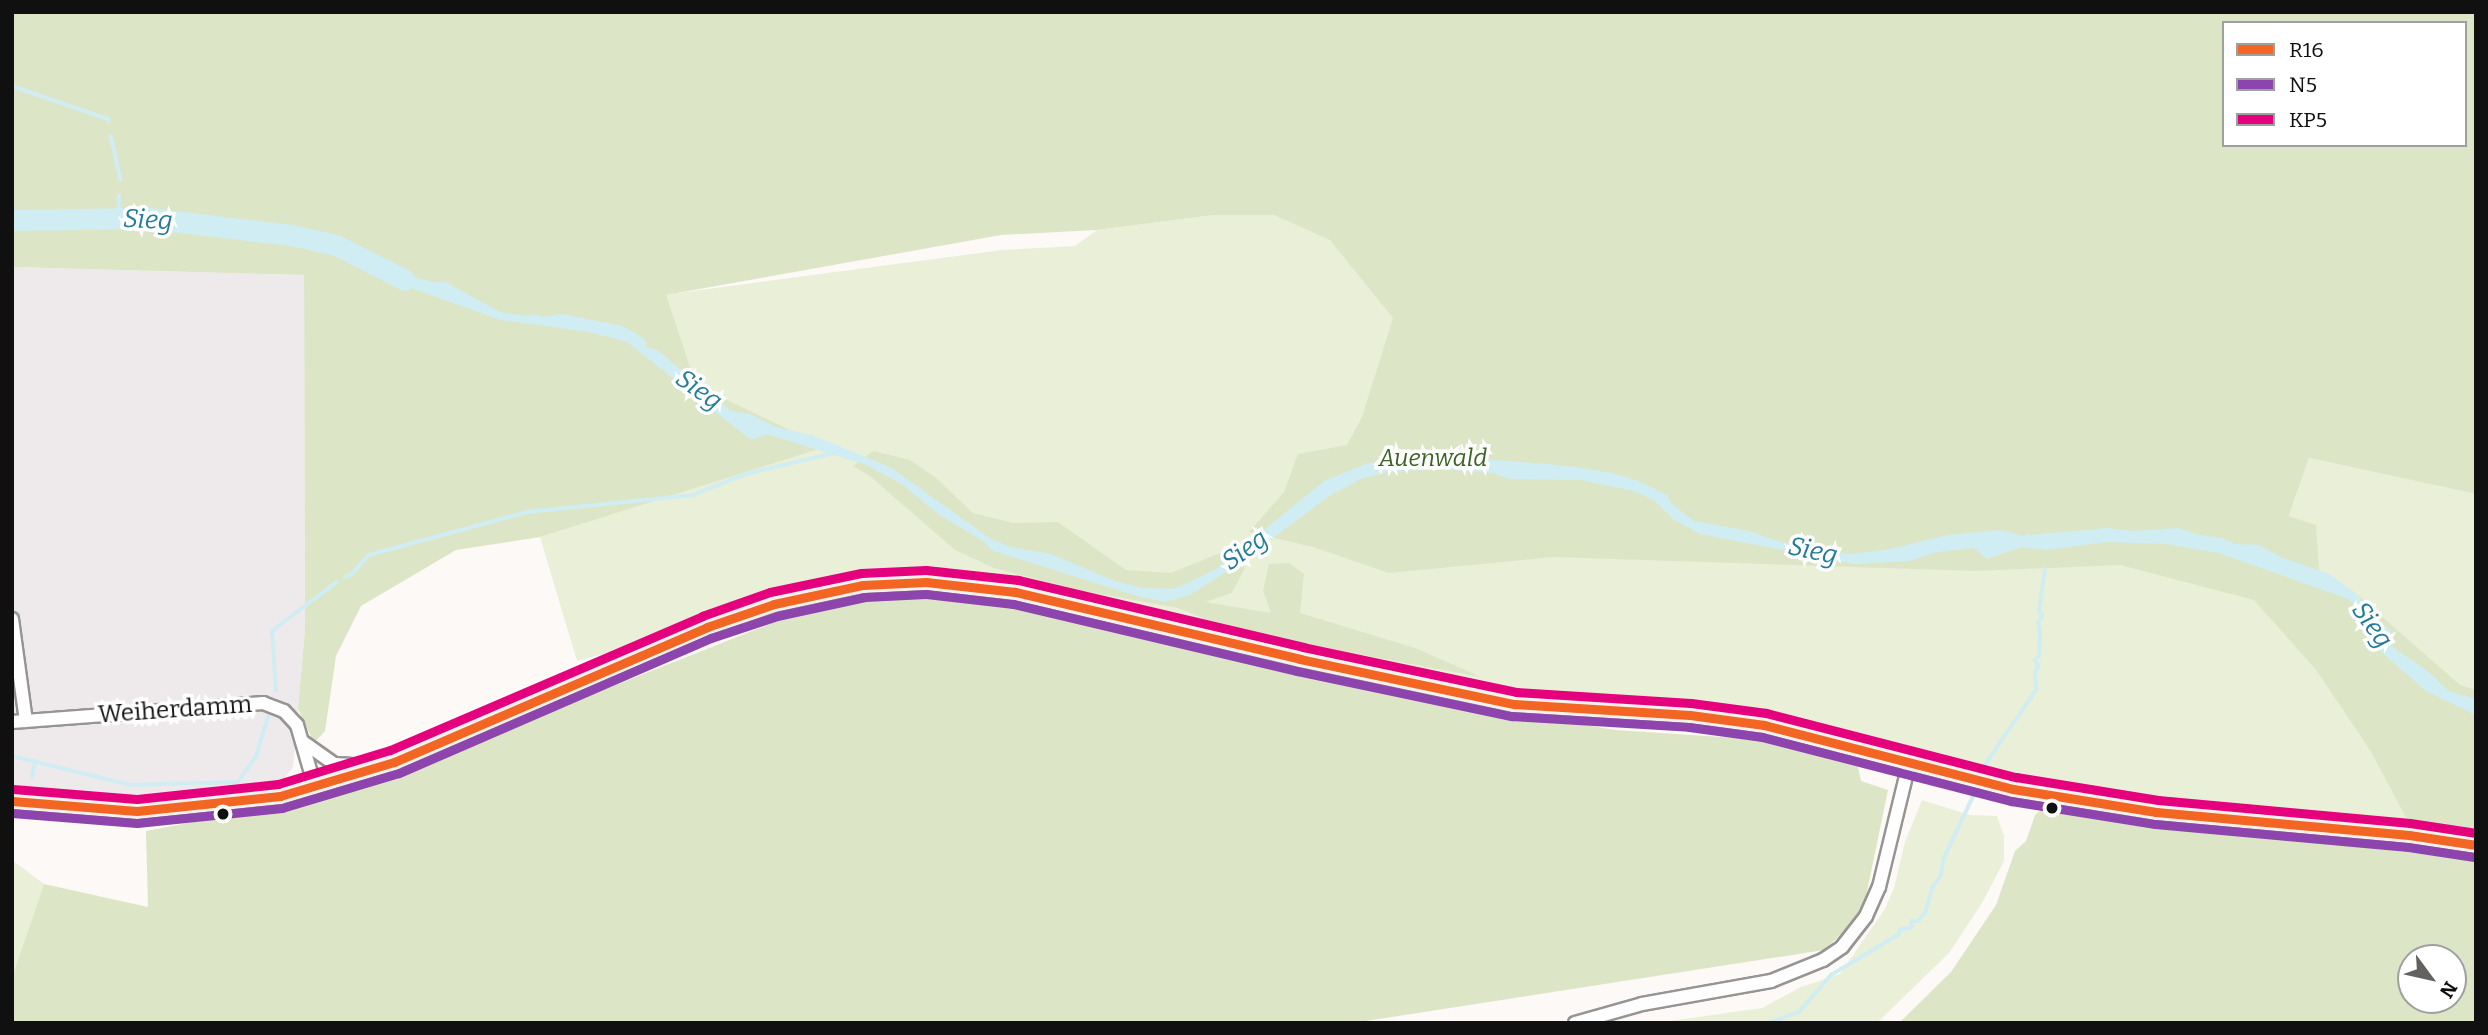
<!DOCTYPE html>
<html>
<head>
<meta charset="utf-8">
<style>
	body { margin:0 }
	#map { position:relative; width:2488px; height:1035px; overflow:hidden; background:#fcf9f6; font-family:Bitter,serif }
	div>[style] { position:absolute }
	.industrial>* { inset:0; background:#eeeaec }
	.green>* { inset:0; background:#eaefd8 }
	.forest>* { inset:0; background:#dce6c7 }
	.water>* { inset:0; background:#cfedf2 }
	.stream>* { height:3.5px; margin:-1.75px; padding:0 1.75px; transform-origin:1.75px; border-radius:1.75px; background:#cfedf2 }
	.river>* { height:21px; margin:-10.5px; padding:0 10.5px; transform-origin:10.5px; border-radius:10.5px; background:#cfedf2 }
	.roads { filter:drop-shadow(2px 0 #969594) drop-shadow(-2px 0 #969594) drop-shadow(0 2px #969594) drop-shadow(0 -2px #969594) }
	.street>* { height:12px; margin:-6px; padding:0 6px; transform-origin:6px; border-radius:6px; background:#fffefe }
	.secondary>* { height:16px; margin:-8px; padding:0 8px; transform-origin:8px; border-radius:8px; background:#f4f1ec }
	.bus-1>* { height:9px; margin:-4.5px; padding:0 4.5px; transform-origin:4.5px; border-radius:4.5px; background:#f26522 }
	.bus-2>* { height:9px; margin:-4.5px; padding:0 4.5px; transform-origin:4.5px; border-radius:4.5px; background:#8e44ad }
	.bus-3>* { height:9px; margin:-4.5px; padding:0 4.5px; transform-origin:4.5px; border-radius:4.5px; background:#e5007d }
	.dots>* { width:19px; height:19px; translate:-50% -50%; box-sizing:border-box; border:4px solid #fff; border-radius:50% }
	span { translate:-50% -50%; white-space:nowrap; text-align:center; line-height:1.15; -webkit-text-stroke:7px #fff; paint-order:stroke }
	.park-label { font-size:24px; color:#3d6325; font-style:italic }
	.street-label { font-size:24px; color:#101010 }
	.water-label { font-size:26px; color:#227b98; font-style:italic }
	.frame { position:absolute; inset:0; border:14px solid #101010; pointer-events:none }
	.legend { position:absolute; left:2222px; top:21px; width:245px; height:126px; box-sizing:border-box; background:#fff; border:2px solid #9f9f9f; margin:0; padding:9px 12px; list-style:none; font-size:21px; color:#101010 }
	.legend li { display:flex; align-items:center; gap:14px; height:35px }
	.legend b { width:35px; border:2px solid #9f9f9f }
	.north { position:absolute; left:2397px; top:944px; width:70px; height:70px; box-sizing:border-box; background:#fff; border:2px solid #9f9f9f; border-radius:50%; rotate:123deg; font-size:19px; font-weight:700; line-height:28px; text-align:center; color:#101010 }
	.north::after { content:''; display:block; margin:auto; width:24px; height:32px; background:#636260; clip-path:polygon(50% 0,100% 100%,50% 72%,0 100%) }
</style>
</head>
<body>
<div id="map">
	<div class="industrial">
		<i style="clip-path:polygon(12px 267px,304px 275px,305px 629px,293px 767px,281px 783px,165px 800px,12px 790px)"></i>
	</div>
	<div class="green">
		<i style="clip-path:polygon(12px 106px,678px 293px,1002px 250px,1075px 246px,1097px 230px,1214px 215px,1274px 215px,2284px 513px,2317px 556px,2316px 525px,2289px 517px,2309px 458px,2476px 494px,2476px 833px,2415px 822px,2394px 828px,2242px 813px,2115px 795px,1768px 722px,1691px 710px,1497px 693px,1366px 656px,1194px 624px,984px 575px,816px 579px,656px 640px,577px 661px,540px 537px,634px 506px,346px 272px)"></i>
		<i style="clip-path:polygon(1922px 800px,1970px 815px,1997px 816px,2004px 836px,2004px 861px,1982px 903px,1949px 953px,1877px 1023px,1656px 1023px,1762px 1008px,1801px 987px,1840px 974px,1885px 909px,1894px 888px,1905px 842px)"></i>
		<i style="clip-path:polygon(12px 860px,44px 884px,12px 977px)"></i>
	</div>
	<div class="forest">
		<i style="clip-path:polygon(evenodd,12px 12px,2476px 12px,2476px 494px,2309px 458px,2289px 516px,2316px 525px,2319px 570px,2354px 592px,2460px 685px,2476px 690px,2476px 833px,2407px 819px,2370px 750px,2317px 671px,2254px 600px,2120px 565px,1975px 571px,1553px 557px,1389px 573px,1313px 547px,1249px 532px,1284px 492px,1298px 454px,1347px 445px,1362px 417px,1393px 318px,1330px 240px,1274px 215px,1214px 215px,1097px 230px,1001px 235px,666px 295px,696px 385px,825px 447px,540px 537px,456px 550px,361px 606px,336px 656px,325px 731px,314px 743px,298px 709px,305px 629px,304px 275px,12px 267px,12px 12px,2224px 23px,2465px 23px,2465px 145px,2224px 145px,2224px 23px)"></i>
		<i style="clip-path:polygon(873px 451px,910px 460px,936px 478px,973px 513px,1013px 523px,1058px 522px,1126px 570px,1171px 573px,1235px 547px,1245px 568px,1232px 593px,1205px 602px,1271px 613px,1263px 591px,1269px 564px,1289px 563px,1304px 574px,1300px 613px,1415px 648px,1481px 677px,1202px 625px,1203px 618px,1178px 608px,1078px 590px,994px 568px,955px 550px,871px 477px,853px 466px)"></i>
		<i style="clip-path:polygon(905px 592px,981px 598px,1447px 702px,1615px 730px,1752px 739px,1858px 767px,1861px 781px,1888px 790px,1865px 901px,1850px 926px,1824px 950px,1353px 1023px,12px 1023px,12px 977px,44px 884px,148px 907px,146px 831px,319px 798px,497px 732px,830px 600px)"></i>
		<i style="clip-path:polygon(evenodd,2045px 806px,2476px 861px,2476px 1023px,1899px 1023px,1951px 972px,1996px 905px,2015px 851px,2026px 841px,2035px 815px,2045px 806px,2453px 958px,2453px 1000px,2411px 1000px,2411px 958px,2453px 958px)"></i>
	</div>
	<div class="water">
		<i style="clip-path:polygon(379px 268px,433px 282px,445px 282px,500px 312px,525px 316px,535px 314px,542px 317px,562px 314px,622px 326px,639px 335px,646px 342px,646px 347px,657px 350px,731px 411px,750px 414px,776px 427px,812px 435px,890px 467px,991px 539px,1011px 547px,1051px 554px,1115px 581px,1143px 588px,1174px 589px,1216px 569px,1324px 481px,1368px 463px,1459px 457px,1569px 466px,1612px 473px,1639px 481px,1667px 495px,1671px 503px,1694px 521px,1749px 531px,1781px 542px,1833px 552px,1852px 554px,1890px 549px,1948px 535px,2001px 530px,2024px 536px,2028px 533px,2030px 535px,2108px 528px,2133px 531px,2178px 528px,2200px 535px,2222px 538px,2235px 544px,2259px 545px,2281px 557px,2329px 574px,2354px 592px,2376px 617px,2376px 626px,2386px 626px,2391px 632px,2388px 641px,2391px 646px,2426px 670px,2450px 692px,2476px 699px,2476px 715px,2426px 691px,2382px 653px,2364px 631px,2366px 618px,2349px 599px,2218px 553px,2166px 544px,2106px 542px,2047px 550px,2022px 547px,1987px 559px,1974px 548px,1937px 552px,1910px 561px,1854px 564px,1700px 534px,1674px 520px,1655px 501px,1634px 491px,1580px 480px,1509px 479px,1493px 473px,1438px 469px,1387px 472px,1361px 479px,1329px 496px,1237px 565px,1190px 595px,1165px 602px,1137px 596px,993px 551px,983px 541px,941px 516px,900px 483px,866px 465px,767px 434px,751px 440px,627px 342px,589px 332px,500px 320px,389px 280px)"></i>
	</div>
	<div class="stream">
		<i style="left:12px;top:86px;width:102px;rotate:19deg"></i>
		<i style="left:108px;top:119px;width:3px;rotate:72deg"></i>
		<i style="left:111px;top:136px;width:45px;rotate:77.2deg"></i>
		<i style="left:118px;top:218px;width:22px;rotate:-87deg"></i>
		<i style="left:345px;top:577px;width:6px;rotate:-18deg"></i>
		<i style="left:351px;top:575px;width:27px;rotate:-48deg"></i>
		<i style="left:369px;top:555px;width:164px;rotate:-15.2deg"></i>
		<i style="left:527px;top:512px;width:167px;rotate:-5.8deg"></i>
		<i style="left:693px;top:495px;width:57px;rotate:-21.6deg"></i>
		<i style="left:746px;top:474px;width:90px;rotate:-13.4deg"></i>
		<i style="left:276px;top:691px;width:60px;rotate:-93.8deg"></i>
		<i style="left:272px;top:631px;width:81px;rotate:-37deg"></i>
		<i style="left:12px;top:756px;width:122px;rotate:13.7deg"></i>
		<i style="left:131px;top:785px;width:107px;rotate:-1.6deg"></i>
		<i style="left:238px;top:782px;width:32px;rotate:-55deg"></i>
		<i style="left:256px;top:756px;width:41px;rotate:-72.9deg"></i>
		<i style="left:1982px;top:777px;width:12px;rotate:-76deg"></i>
		<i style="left:1985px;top:765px;width:91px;rotate:-55.8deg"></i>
		<i style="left:2036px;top:690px;width:17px;rotate:-93deg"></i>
		<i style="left:2035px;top:673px;width:8px;rotate:-67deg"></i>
		<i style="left:2038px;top:666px;width:6px;rotate:-121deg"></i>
		<i style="left:2035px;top:661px;width:6px;rotate:-51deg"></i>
		<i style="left:2039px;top:656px;width:22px;rotate:-87deg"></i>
		<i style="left:2040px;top:634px;width:11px;rotate:-100deg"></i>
		<i style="left:2038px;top:623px;width:8px;rotate:-60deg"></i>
		<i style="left:2042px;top:616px;width:6px;rotate:-121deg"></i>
		<i style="left:2039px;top:611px;width:42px;rotate:-81.9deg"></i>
		<i style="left:32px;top:778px;width:17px;rotate:-80deg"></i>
		<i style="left:1768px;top:1023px;width:33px;rotate:-20deg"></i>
		<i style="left:1799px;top:1012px;width:49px;rotate:-49.1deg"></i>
		<i style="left:1831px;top:975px;width:78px;rotate:-30.8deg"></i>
		<i style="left:1898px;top:935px;width:5px;rotate:-68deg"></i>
		<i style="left:1900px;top:930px;width:12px;rotate:-14deg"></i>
		<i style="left:1912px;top:927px;width:6px;rotate:-90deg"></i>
		<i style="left:1912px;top:921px;width:6px"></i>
		<i style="left:1918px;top:921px;width:11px;rotate:-49deg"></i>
		<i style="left:1925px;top:913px;width:26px;rotate:-74deg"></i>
		<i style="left:1932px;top:888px;width:16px;rotate:-55deg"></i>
		<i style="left:1941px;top:875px;width:15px;rotate:-82deg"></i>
		<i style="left:1943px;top:860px;width:84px;rotate:-64.7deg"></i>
	</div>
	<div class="river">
		<i style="left:12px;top:220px;width:136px;rotate:-0.8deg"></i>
		<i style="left:148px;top:218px;width:144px;rotate:6.8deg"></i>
		<i style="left:291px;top:235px;width:46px;rotate:12.5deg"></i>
		<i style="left:336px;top:245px;width:77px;rotate:26.9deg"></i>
	</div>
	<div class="roads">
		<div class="street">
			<i style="left:12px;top:619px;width:103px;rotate:82.2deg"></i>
			<i style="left:12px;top:722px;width:252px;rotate:-4.3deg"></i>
			<i style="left:263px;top:703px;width:22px;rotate:21deg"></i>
			<i style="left:284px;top:711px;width:19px;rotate:47deg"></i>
			<i style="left:297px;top:725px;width:65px;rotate:73.8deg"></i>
			<i style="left:303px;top:742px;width:38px;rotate:35deg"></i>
			<i style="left:334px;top:764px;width:34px;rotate:3deg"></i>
			<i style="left:1575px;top:1023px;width:70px;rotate:-15.8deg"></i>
			<i style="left:1642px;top:1004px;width:131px;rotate:-10.1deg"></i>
			<i style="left:1771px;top:981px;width:56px;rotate:-22deg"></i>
			<i style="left:1823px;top:960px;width:23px;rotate:-34deg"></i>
			<i style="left:1842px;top:947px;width:39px;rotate:-52deg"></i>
			<i style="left:1866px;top:916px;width:32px;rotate:-66deg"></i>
			<i style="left:1879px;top:887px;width:127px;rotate:-76.3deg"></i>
		</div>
		<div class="secondary">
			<i style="left:12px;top:801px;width:125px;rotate:4.6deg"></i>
			<i style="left:137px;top:811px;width:144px;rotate:-6deg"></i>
			<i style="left:280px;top:796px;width:119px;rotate:-16.6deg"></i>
			<i style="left:394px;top:762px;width:341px;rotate:-23.3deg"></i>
			<i style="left:707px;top:627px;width:71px;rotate:-18.9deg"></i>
			<i style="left:774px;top:604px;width:91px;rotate:-12.1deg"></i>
			<i style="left:863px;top:585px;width:63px;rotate:-2.7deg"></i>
			<i style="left:926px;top:582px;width:90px;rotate:6.4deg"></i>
			<i style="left:1015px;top:592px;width:293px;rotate:13.2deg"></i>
			<i style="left:1300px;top:659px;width:219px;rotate:11.9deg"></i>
			<i style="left:1514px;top:704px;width:176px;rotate:3.6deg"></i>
			<i style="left:1690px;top:715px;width:75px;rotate:7.7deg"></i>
			<i style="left:1764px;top:725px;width:257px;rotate:14.4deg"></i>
			<i style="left:2013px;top:789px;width:145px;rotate:9.1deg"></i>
			<i style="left:2156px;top:812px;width:254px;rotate:5.2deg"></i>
			<i style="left:2409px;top:835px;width:68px;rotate:8.5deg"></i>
		</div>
	</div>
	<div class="bus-1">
		<i style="left:12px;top:801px;width:125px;rotate:4.6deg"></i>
		<i style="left:137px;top:811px;width:144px;rotate:-6deg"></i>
		<i style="left:280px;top:796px;width:119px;rotate:-16.6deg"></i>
		<i style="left:394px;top:762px;width:341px;rotate:-23.3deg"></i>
		<i style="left:707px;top:627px;width:71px;rotate:-18.9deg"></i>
		<i style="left:774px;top:604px;width:91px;rotate:-12.1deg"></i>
		<i style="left:863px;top:585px;width:63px;rotate:-2.7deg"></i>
		<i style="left:926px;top:582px;width:90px;rotate:6.4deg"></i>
		<i style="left:1015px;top:592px;width:293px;rotate:13.2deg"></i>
		<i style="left:1300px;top:659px;width:219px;rotate:11.9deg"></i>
		<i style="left:1514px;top:704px;width:176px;rotate:3.6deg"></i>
		<i style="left:1690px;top:715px;width:75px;rotate:7.7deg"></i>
		<i style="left:1764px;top:725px;width:257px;rotate:14.4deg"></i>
		<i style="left:2013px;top:789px;width:145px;rotate:9.1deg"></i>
		<i style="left:2156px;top:812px;width:254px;rotate:5.2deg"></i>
		<i style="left:2409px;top:835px;width:68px;rotate:8.5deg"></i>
	</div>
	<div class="bus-2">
		<i style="left:12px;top:813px;width:125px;rotate:4.6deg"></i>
		<i style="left:137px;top:823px;width:146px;rotate:-5.9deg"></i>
		<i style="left:282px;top:808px;width:122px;rotate:-16.7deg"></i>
		<i style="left:399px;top:773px;width:340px;rotate:-23.4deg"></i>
		<i style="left:711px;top:638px;width:70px;rotate:-18.4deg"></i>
		<i style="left:777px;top:616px;width:90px;rotate:-12.2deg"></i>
		<i style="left:865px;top:597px;width:61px;rotate:-2.8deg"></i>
		<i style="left:926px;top:594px;width:88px;rotate:6.6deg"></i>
		<i style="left:1013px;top:604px;width:292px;rotate:13.3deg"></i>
		<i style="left:1297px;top:671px;width:219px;rotate:11.9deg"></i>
		<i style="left:1511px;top:716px;width:178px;rotate:3.5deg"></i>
		<i style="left:1689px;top:727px;width:74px;rotate:7.8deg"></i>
		<i style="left:1762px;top:737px;width:257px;rotate:14.4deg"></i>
		<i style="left:2011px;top:801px;width:146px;rotate:9.1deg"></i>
		<i style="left:2155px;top:824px;width:254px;rotate:5.2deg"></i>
		<i style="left:2408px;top:847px;width:67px;rotate:8.6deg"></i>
	</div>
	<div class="bus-3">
		<i style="left:13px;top:789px;width:124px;rotate:4.6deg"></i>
		<i style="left:137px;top:799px;width:142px;rotate:-6.1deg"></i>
		<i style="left:278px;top:784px;width:117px;rotate:-16.9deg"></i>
		<i style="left:390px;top:750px;width:340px;rotate:-23.2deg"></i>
		<i style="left:702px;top:616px;width:72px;rotate:-19.4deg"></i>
		<i style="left:770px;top:592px;width:93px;rotate:-11.8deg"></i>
		<i style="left:861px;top:573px;width:65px;rotate:-2.6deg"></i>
		<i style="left:926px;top:570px;width:93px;rotate:6.2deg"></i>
		<i style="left:1018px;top:580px;width:293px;rotate:13.2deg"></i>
		<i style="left:1303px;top:647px;width:218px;rotate:11.9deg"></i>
		<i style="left:1516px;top:692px;width:175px;rotate:3.6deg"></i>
		<i style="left:1691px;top:703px;width:76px;rotate:7.6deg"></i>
		<i style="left:1766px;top:713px;width:258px;rotate:14.4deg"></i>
		<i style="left:2016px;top:777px;width:144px;rotate:9.2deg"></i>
		<i style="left:2158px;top:800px;width:253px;rotate:5.2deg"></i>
		<i style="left:2410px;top:823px;width:67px;rotate:8.6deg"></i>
	</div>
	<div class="dots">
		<i style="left:2052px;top:808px;background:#101010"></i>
		<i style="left:223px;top:814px;background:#101010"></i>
	</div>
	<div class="park-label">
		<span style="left:1433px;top:459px">Auenwald</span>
	</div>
	<div class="street-label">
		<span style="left:175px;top:710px;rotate:-4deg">Weiherdamm</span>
	</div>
	<div class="water-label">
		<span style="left:148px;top:220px;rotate:3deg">Sieg</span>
		<span style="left:699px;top:390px;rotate:35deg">Sieg</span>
		<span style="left:1245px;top:550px;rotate:-36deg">Sieg</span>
		<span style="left:1813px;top:551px;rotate:12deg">Sieg</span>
		<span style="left:2372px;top:625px;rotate:54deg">Sieg</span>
	</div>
	<div class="frame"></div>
	<ul class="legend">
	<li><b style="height:9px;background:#f26522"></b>R16</li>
	<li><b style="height:9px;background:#8e44ad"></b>N5</li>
	<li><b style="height:9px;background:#e5007d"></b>KP5</li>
	</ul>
	<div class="north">N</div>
</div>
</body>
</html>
